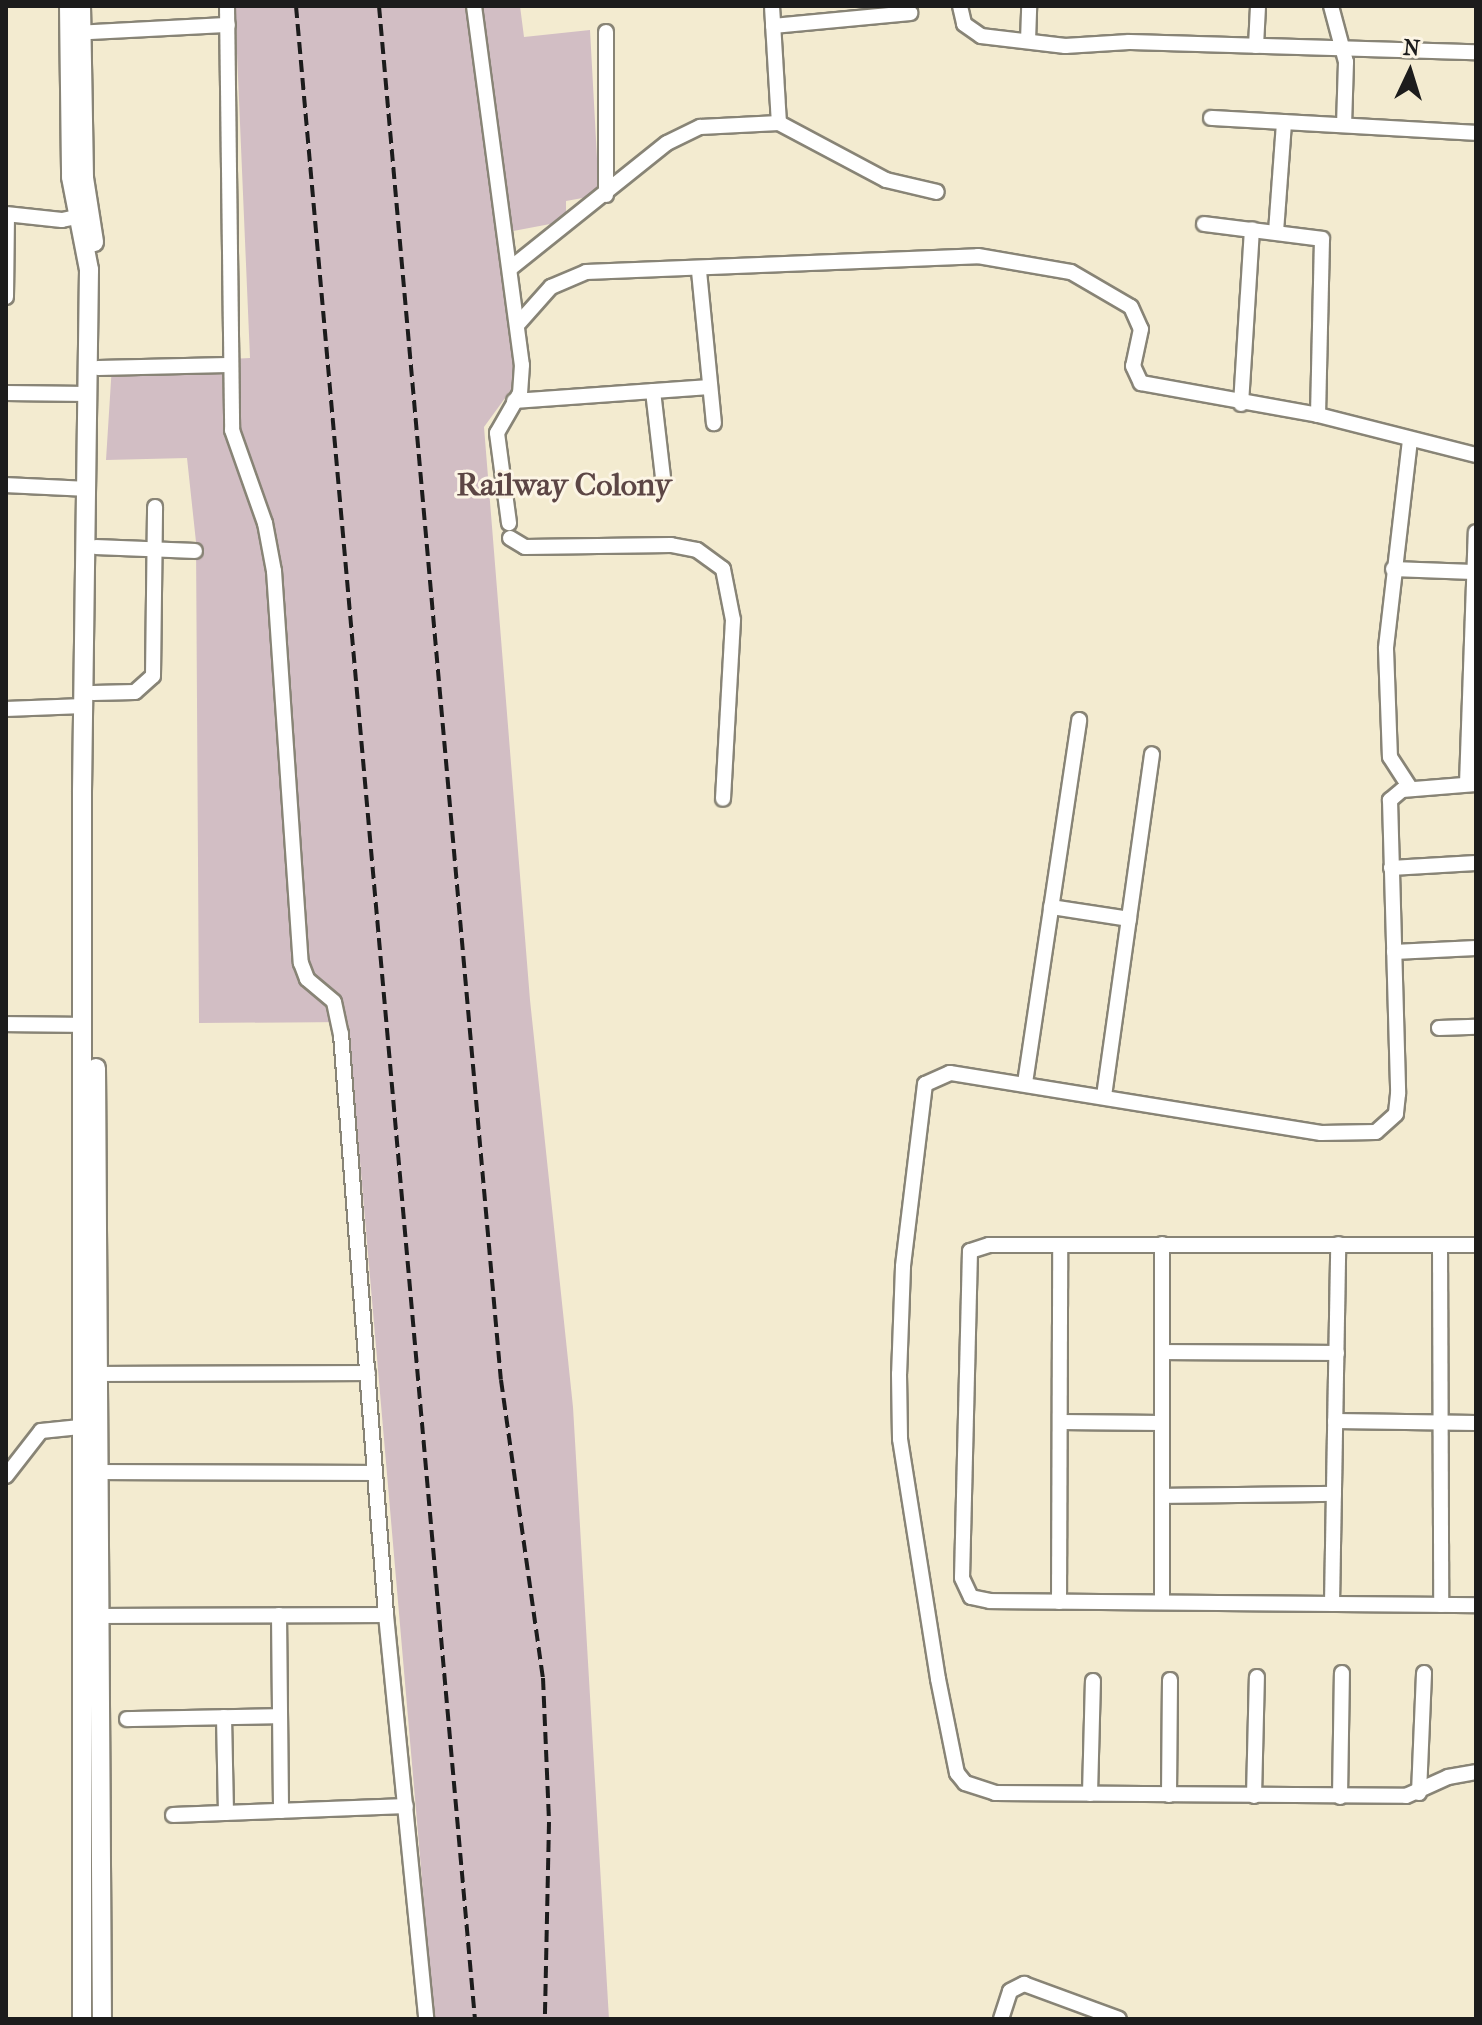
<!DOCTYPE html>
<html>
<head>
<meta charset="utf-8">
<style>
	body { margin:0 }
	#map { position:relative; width:1482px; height:2025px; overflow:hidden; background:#f3ebd0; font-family:"IM FELL French Canon",serif }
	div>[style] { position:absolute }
	.industrial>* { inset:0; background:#d2bec4 }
	.roads { filter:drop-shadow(2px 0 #888476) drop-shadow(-2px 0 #888476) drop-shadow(0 2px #888476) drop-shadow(0 -2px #888476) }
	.minor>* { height:14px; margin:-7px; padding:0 7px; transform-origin:7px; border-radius:7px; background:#fff }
	.major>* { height:18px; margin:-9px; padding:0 9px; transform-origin:9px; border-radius:9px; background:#fff }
	.rail>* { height:4px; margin-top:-2px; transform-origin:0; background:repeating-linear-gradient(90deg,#1c1c1c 0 12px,transparent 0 18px) }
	span { translate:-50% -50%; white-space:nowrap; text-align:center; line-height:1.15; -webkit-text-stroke:6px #fcf5e5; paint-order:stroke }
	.district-label { font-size:32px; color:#5c4645; font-weight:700 }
	.frame { position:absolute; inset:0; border:8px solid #1c1c1c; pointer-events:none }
	.north { position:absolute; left:1370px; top:32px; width:80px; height:80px; -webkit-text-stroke:6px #fcf5e5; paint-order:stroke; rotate:4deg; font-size:22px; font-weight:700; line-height:32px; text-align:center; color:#1c1c1c }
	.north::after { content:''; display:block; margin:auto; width:28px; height:36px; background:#1c1c1c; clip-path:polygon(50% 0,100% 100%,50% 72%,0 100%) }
</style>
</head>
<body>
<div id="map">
	<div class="industrial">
		<i style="clip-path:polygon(235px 6px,520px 6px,524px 37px,590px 30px,599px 195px,566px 201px,566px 221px,498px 234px,519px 379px,484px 427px,530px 1000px,573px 1407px,609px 2019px,434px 2019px,348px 1022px,199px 1023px,196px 542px,187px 458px,106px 460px,112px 365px,250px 358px)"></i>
	</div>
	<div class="roads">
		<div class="minor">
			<i style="left:227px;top:6px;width:424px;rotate:89.3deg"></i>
			<i style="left:232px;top:430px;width:99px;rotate:70.5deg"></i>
			<i style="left:265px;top:523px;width:49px;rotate:79.4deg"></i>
			<i style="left:274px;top:571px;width:393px;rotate:86.1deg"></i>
			<i style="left:301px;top:963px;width:17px;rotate:69deg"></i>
			<i style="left:307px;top:979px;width:35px;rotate:40deg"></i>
			<i style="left:334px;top:1002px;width:33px;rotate:78deg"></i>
			<i style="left:341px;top:1034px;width:583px;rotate:85.57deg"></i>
			<i style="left:386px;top:1615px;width:406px;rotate:84.3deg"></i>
			<i style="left:474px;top:6px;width:362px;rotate:82.4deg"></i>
			<i style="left:522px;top:365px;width:28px;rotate:94deg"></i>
			<i style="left:520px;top:393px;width:46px;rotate:119.9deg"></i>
			<i style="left:497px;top:433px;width:91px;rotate:82.4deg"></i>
			<i style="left:772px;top:6px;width:117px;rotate:86.6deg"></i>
			<i style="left:960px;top:6px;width:18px;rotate:77deg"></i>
			<i style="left:964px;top:24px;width:21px;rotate:35deg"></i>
			<i style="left:981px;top:36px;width:85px;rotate:6.8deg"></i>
			<i style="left:1065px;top:46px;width:64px;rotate:-3.6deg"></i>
			<i style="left:1129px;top:42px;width:347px;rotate:1.7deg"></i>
			<i style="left:1331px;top:6px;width:58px;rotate:75deg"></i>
			<i style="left:1346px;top:62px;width:62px;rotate:91.8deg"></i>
			<i style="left:773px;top:26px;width:138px;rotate:-5.4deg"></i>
			<i style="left:73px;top:33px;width:155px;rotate:-3deg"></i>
			<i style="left:1028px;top:41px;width:35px;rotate:-88deg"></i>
			<i style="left:1256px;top:46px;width:40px;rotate:-87.1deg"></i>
			<i style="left:1211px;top:118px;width:265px;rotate:3.2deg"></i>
			<i style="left:606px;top:195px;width:163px;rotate:-90deg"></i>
			<i style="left:6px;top:214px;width:56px;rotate:6.1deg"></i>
			<i style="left:62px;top:220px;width:25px;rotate:-12deg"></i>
			<i style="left:1204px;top:224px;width:119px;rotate:7.2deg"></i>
			<i style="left:1322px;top:239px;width:176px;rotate:91.3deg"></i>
			<i style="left:1276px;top:232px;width:110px;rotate:-85.8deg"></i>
			<i style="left:512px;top:267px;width:198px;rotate:-38.7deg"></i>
			<i style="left:667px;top:143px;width:37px;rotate:-26deg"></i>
			<i style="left:700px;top:127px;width:79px;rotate:-2.9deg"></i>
			<i style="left:779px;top:123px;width:121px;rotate:28deg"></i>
			<i style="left:886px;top:180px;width:52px;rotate:13.2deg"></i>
			<i style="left:699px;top:271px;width:153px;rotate:84.4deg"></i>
			<i style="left:6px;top:297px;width:82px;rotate:-89.3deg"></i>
			<i style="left:518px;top:324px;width:50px;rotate:-48.3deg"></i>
			<i style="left:551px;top:287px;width:38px;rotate:-23deg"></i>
			<i style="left:586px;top:272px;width:392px;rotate:-2.3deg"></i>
			<i style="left:978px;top:256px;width:94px;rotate:9.8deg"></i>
			<i style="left:1071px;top:272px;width:69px;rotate:30.3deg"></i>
			<i style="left:1131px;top:307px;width:24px;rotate:66deg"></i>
			<i style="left:1141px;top:329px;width:38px;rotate:102deg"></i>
			<i style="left:1133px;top:366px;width:19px;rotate:65deg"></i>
			<i style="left:1141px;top:383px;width:180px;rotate:10.2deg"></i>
			<i style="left:1318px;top:415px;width:163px;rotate:14.2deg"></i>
			<i style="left:98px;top:368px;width:130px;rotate:-1.3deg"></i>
			<i style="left:653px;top:391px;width:88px;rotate:83.4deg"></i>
			<i style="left:6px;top:393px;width:82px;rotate:0.7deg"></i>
			<i style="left:514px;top:401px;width:196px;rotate:-4.1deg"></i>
			<i style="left:1241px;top:404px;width:175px;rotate:-86.4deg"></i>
			<i style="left:1410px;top:440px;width:210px;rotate:96.6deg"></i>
			<i style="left:1386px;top:649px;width:108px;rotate:87.9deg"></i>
			<i style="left:1390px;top:757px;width:38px;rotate:57deg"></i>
			<i style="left:6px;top:485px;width:81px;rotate:2.8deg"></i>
			<i style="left:510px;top:538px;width:17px;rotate:31deg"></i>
			<i style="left:525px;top:547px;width:146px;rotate:-0.8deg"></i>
			<i style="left:671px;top:545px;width:26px;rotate:11deg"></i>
			<i style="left:697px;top:550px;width:32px;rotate:36deg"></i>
			<i style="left:723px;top:569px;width:52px;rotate:78.9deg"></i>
			<i style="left:733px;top:620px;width:179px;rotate:93.2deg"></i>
			<i style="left:96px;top:547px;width:99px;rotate:2.3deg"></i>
			<i style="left:1393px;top:569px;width:80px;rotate:2.1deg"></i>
			<i style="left:93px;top:693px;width:42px;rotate:-1.4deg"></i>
			<i style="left:135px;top:692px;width:24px;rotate:-42deg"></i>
			<i style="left:153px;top:676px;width:169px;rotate:-89.3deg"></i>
			<i style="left:6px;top:709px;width:77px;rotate:-2.2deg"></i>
			<i style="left:1467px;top:784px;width:252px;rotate:-88deg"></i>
			<i style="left:1476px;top:784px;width:74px;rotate:175.4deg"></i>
			<i style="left:1402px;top:790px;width:16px;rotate:140deg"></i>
			<i style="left:1390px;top:800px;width:294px;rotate:88.4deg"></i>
			<i style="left:1398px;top:1094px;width:20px;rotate:96deg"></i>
			<i style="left:1396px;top:1114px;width:27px;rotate:138deg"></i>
			<i style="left:1376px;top:1132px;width:55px;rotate:179deg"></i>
			<i style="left:1321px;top:1133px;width:376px;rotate:-170.8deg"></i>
			<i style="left:950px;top:1073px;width:27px;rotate:156deg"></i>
			<i style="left:925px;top:1084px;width:184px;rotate:96.9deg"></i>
			<i style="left:903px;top:1267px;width:107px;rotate:92.1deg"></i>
			<i style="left:899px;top:1374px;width:65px;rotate:89.1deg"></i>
			<i style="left:900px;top:1439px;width:243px;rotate:81deg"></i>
			<i style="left:938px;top:1679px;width:96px;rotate:78.6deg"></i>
			<i style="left:957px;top:1773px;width:13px;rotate:51deg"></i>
			<i style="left:965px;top:1783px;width:32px;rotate:18deg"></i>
			<i style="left:995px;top:1793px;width:411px;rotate:0.4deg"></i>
			<i style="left:1406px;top:1796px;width:46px;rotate:-24.3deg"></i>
			<i style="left:1448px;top:1777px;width:28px;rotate:-10deg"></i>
			<i style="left:1391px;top:868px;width:85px;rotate:-3.4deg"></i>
			<i style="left:1051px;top:907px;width:79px;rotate:8.7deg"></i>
			<i style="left:1394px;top:952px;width:82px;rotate:-2.8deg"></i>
			<i style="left:6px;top:1024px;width:78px;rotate:0.7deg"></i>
			<i style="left:1439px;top:1028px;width:37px;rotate:-2deg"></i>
			<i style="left:1025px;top:1083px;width:367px;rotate:-81.5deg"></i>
			<i style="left:1104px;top:1096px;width:345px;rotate:-82deg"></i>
			<i style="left:1440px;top:1245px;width:360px;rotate:89.8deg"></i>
			<i style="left:1476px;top:1245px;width:487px;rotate:180deg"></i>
			<i style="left:989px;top:1245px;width:20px;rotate:162deg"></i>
			<i style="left:970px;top:1251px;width:327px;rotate:91.4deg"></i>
			<i style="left:962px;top:1578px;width:21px;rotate:65deg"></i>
			<i style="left:971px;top:1597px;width:19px;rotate:12deg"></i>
			<i style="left:990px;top:1601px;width:486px;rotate:0.5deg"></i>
			<i style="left:1162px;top:1352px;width:175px;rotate:0.3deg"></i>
			<i style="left:99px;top:1374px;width:269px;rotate:-0.2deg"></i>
			<i style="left:1335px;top:1421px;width:141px;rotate:0.8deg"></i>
			<i style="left:1060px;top:1422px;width:102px;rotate:0.6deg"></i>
			<i style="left:99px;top:1472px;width:276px;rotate:0.2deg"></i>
			<i style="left:6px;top:1476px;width:57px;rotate:-52.1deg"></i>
			<i style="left:41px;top:1431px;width:49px;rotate:-5.8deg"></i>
			<i style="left:1162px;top:1496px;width:172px;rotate:-0.7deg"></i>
			<i style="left:1059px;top:1602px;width:357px;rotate:-89.8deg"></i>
			<i style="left:1162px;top:1602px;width:358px;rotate:-90deg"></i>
			<i style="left:1332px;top:1604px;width:360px;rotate:-89deg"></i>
			<i style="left:279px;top:1615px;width:196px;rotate:89.4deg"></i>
			<i style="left:100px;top:1616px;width:286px;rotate:-0.2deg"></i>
			<i style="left:224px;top:1717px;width:96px;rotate:88.8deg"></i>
			<i style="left:127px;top:1719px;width:153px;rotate:-1.1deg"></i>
			<i style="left:1419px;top:1793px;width:120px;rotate:-87.6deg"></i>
			<i style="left:1090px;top:1794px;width:113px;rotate:-88.5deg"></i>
			<i style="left:1169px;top:1795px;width:115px;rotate:-89.5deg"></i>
			<i style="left:1254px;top:1796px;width:119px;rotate:-88.6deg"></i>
			<i style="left:1340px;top:1797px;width:124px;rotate:-89.1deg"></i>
			<i style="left:173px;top:1815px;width:233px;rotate:-2.2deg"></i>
			<i style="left:1001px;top:2019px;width:29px;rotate:-72deg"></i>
			<i style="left:1010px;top:1991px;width:16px;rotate:-27deg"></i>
			<i style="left:1024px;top:1984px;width:101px;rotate:20.2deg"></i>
		</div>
		<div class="major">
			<i style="left:69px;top:6px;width:171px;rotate:89.3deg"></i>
			<i style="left:71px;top:177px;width:95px;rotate:79deg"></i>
			<i style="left:89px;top:270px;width:523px;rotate:90.77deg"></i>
			<i style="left:82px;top:793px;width:1226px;rotate:90deg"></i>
			<i style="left:81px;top:6px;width:172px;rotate:89deg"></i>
			<i style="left:84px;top:178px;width:65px;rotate:81.1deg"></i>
			<i style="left:96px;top:1068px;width:951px;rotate:89.64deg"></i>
		</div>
	</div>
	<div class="rail">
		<i style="left:296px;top:6px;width:2021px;rotate:84.92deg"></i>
		<i style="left:379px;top:6px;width:1379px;rotate:84.93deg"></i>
		<i style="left:501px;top:1380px;width:301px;rotate:82deg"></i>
		<i style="left:543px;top:1678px;width:144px;rotate:87.6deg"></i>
		<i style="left:549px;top:1822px;width:197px;rotate:91.2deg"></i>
	</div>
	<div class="district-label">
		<span style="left:564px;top:485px">Railway Colony</span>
	</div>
	<div class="frame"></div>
	<div class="north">N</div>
</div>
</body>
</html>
